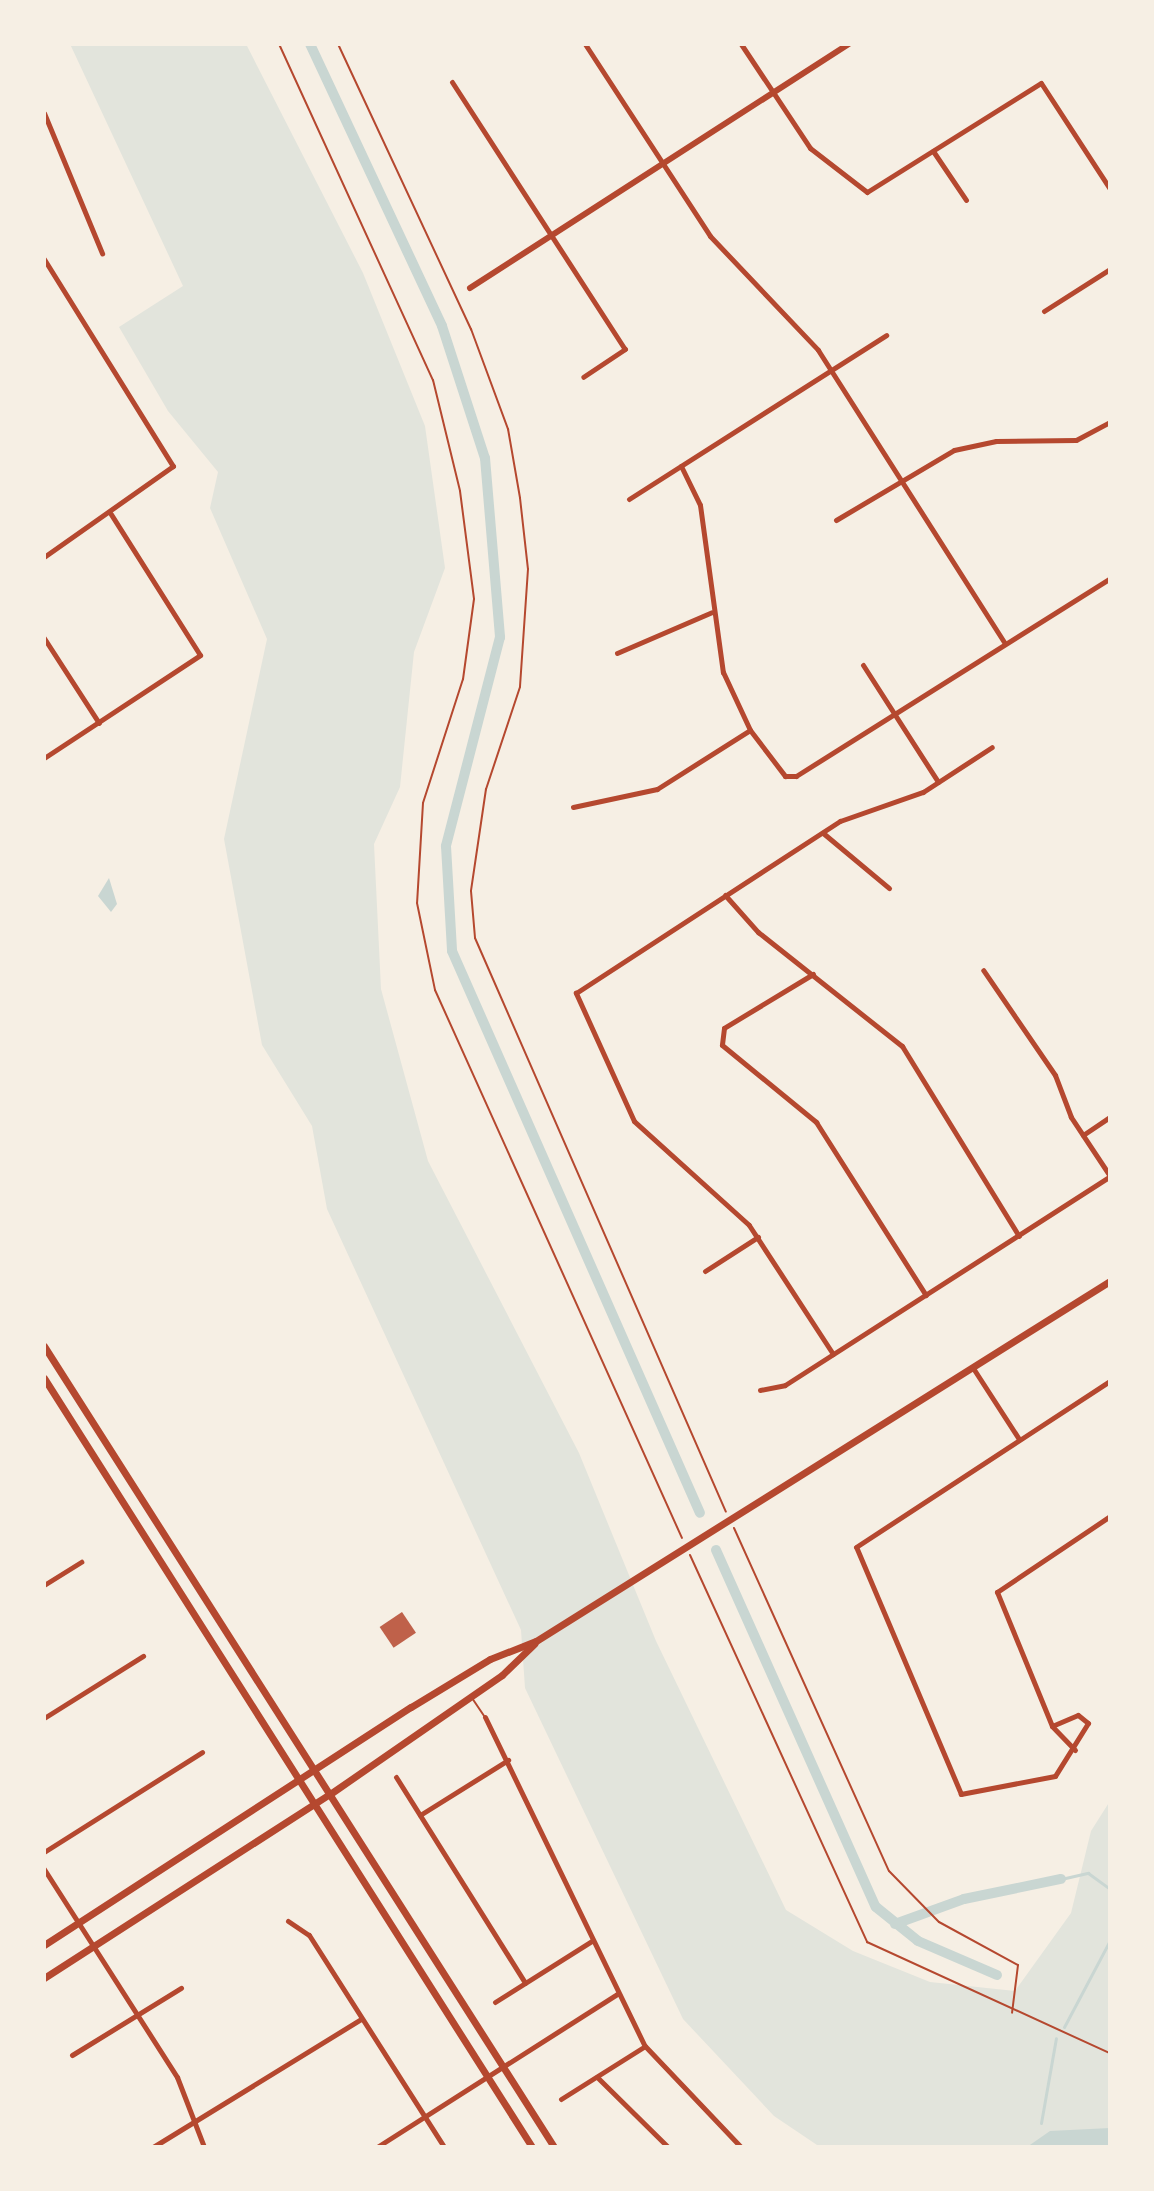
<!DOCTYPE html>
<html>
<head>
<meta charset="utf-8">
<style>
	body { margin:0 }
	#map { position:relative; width:1154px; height:2191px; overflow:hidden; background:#f6efe4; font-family:"Noto Sans",sans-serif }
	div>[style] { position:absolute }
	.green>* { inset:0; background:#e2e4dc }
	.water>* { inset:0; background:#c9d6d2 }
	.stream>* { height:3px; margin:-1.5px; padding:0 1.5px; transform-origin:1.5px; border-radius:1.5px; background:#c9d6d2 }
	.canal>* { height:10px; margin:-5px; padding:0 5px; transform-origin:5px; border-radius:5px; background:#c9d6d2 }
	.building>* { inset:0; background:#bf614a; transform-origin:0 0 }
	.path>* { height:2px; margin:-1px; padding:0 1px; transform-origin:1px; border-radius:1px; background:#b5482f }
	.service>* { height:2px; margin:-1px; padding:0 1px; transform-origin:1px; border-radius:1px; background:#b5482f }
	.minor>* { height:5px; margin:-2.5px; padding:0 2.5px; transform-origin:2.5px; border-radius:2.5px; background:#b5482f }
	.tertiary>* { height:6px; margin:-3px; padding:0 3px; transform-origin:3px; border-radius:3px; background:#b5482f }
	.secondary>* { height:7px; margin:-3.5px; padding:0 3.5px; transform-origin:3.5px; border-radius:3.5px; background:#b5482f }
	span { translate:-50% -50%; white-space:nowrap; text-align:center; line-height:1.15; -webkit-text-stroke:7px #f6efe4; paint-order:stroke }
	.frame { position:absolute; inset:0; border:46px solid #f6efe4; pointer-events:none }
</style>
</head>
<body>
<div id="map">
	<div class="green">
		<i style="clip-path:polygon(70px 44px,246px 44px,363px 273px,425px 426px,445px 568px,414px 652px,400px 787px,374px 844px,381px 989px,428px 1161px,579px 1453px,656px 1641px,786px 1910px,853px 1951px,930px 1982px,1015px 1991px,1071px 1913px,1091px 1831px,1110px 1801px,1110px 2147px,820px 2147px,774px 2116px,683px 2019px,525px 1688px,521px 1630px,327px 1209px,312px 1126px,262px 1045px,224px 839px,267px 639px,210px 508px,218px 472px,168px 411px,119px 327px,183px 286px)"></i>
	</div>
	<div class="water">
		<i style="clip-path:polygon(109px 878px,117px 904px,111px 912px,98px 896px)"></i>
		<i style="clip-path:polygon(1110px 2128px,1110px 2147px,1027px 2147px,1050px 2131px)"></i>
	</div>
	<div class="stream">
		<i style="left:1061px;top:1879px;width:28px;rotate:-13deg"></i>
		<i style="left:1088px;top:1873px;width:27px;rotate:36deg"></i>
		<i style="left:1064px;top:2027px;width:98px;rotate:-62.1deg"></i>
		<i style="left:1041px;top:2123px;width:86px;rotate:-80deg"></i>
	</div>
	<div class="canal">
		<i style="left:310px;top:44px;width:311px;rotate:64.9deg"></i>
		<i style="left:442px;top:326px;width:139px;rotate:72deg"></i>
		<i style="left:485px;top:458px;width:180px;rotate:85.2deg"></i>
		<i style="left:500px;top:637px;width:216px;rotate:104.5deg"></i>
		<i style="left:446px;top:846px;width:105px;rotate:86.7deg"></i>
		<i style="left:452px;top:951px;width:614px;rotate:66.19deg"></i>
		<i style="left:716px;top:1550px;width:391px;rotate:65.9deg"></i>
		<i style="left:876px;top:1907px;width:54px;rotate:39deg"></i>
		<i style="left:918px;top:1941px;width:86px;rotate:23.3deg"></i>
		<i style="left:895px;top:1924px;width:73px;rotate:-19.9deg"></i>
		<i style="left:964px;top:1899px;width:99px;rotate:-11.7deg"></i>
	</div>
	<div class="building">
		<i style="left:402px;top:1612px;width:25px;height:27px;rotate:56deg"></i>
	</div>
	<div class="path">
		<i style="left:279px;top:44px;width:370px;rotate:65.4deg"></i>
		<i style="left:433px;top:380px;width:114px;rotate:76.3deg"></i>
		<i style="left:460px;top:491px;width:109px;rotate:82.6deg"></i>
		<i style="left:474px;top:599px;width:81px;rotate:97.8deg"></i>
		<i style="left:463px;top:679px;width:130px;rotate:107.9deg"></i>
		<i style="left:423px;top:803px;width:100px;rotate:93.4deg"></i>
		<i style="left:417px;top:903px;width:89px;rotate:78.3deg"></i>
		<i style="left:435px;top:990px;width:601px;rotate:65.74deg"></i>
		<i style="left:338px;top:44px;width:315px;rotate:65deg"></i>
		<i style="left:471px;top:329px;width:107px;rotate:69.7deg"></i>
		<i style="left:508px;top:429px;width:70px;rotate:80.1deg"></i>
		<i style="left:520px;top:498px;width:71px;rotate:83.6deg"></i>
		<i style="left:528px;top:569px;width:118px;rotate:93.9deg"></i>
		<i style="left:520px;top:687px;width:108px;rotate:108.4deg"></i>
		<i style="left:486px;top:789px;width:103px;rotate:98.4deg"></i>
		<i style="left:471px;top:891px;width:47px;rotate:85.1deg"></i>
		<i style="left:475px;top:938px;width:626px;rotate:66.38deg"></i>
		<i style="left:734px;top:1528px;width:376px;rotate:65.7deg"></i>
		<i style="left:889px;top:1871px;width:71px;rotate:45.6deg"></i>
		<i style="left:939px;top:1922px;width:90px;rotate:28.6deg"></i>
		<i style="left:1018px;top:1965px;width:48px;rotate:97.1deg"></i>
		<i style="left:690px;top:1555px;width:426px;rotate:65.4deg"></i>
		<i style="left:867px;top:1942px;width:267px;rotate:24.6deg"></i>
	</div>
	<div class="service">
		<i style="left:472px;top:1698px;width:22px;rotate:56deg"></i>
	</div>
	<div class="minor">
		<i style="left:585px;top:44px;width:229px;rotate:56.9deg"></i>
		<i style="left:710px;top:236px;width:157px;rotate:46.5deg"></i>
		<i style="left:818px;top:350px;width:348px;rotate:57.5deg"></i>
		<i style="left:741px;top:44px;width:125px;rotate:56.4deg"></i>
		<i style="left:810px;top:148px;width:72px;rotate:37.7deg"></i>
		<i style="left:867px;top:192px;width:205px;rotate:-32.1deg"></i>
		<i style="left:1041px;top:83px;width:126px;rotate:56.9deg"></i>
		<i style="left:452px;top:82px;width:318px;rotate:57.1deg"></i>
		<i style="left:625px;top:349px;width:50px;rotate:146.3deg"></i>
		<i style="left:44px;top:113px;width:152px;rotate:67.5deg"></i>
		<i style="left:933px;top:151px;width:59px;rotate:56deg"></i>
		<i style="left:44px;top:259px;width:244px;rotate:58.1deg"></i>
		<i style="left:173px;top:466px;width:158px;rotate:144.8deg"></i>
		<i style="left:1044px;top:311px;width:78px;rotate:-32.5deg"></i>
		<i style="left:681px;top:466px;width:43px;rotate:64deg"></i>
		<i style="left:700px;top:505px;width:169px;rotate:82.2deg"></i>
		<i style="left:723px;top:672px;width:64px;rotate:65deg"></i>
		<i style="left:750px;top:730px;width:58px;rotate:52.7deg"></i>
		<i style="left:785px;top:776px;width:11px"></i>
		<i style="left:796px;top:776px;width:371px;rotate:-32.2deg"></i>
		<i style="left:629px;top:499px;width:305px;rotate:-32.5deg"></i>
		<i style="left:836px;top:520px;width:137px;rotate:-30.7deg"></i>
		<i style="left:954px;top:450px;width:43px;rotate:-12.1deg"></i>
		<i style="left:996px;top:441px;width:80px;rotate:-0.7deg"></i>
		<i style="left:1076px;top:440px;width:38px;rotate:-28deg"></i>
		<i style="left:44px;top:638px;width:101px;rotate:57.1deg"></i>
		<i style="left:617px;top:653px;width:103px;rotate:-23.3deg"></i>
		<i style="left:863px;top:665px;width:139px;rotate:57.3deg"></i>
		<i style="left:44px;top:758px;width:187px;rotate:-33.4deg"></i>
		<i style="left:200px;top:655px;width:167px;rotate:-122.3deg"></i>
		<i style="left:573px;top:807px;width:86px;rotate:-12.1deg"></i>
		<i style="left:657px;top:789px;width:110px;rotate:-32.4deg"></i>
		<i style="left:823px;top:833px;width:86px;rotate:39.8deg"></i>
		<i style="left:725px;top:895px;width:50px;rotate:48.3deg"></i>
		<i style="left:758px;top:932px;width:184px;rotate:38.4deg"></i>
		<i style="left:902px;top:1046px;width:223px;rotate:58.4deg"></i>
		<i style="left:813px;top:974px;width:104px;rotate:148.8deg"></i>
		<i style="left:724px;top:1028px;width:17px;rotate:97deg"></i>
		<i style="left:722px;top:1045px;width:122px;rotate:39.3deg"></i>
		<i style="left:816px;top:1122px;width:205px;rotate:57.6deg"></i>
		<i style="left:1083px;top:1135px;width:32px;rotate:-34deg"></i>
		<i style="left:705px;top:1271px;width:63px;rotate:-32.7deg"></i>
		<i style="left:833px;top:1354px;width:154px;rotate:-123.1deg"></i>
		<i style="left:749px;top:1225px;width:155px;rotate:-137.9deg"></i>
		<i style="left:634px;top:1121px;width:141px;rotate:-114.4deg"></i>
		<i style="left:576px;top:993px;width:315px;rotate:-33.1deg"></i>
		<i style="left:840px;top:821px;width:88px;rotate:-19.3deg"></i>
		<i style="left:923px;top:792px;width:82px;rotate:-33.1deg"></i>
		<i style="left:973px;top:1368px;width:85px;rotate:57.1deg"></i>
		<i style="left:760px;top:1390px;width:25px;rotate:-11deg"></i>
		<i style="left:785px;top:1385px;width:386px;rotate:-32.7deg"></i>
		<i style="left:1110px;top:1176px;width:71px;rotate:-123.5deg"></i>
		<i style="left:1071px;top:1117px;width:45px;rotate:-110.9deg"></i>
		<i style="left:1055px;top:1075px;width:127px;rotate:-124.4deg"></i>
		<i style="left:44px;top:1585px;width:44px;rotate:-31.9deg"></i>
		<i style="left:485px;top:1717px;width:366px;rotate:64.1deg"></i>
		<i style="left:645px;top:2046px;width:139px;rotate:46.5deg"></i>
		<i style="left:44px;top:1718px;width:117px;rotate:-32.1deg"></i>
		<i style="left:1052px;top:1726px;width:28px;rotate:-23deg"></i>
		<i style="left:1078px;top:1715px;width:13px;rotate:39deg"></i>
		<i style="left:1088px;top:1723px;width:62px;rotate:121.9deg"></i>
		<i style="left:1055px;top:1776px;width:96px;rotate:169.2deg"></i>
		<i style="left:961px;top:1794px;width:268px;rotate:-113deg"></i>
		<i style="left:856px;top:1547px;width:303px;rotate:-33.2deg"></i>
		<i style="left:1075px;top:1750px;width:33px;rotate:-134deg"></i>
		<i style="left:1052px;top:1726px;width:145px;rotate:-112.3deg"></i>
		<i style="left:997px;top:1592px;width:136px;rotate:-33.9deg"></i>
		<i style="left:396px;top:1777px;width:243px;rotate:57.9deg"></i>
		<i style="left:420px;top:1815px;width:104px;rotate:-32deg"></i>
		<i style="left:44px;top:1852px;width:187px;rotate:-32.3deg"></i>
		<i style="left:44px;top:1869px;width:247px;rotate:57.4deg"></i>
		<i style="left:177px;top:2077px;width:75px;rotate:68.9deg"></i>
		<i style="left:288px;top:1921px;width:25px;rotate:34deg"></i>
		<i style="left:309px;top:1935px;width:251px;rotate:57.5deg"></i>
		<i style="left:495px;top:2002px;width:115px;rotate:-32.2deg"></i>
		<i style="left:72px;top:2055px;width:128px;rotate:-31.6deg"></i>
		<i style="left:597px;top:2077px;width:100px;rotate:44.6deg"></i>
		<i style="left:561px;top:2099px;width:99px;rotate:-32.2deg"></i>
		<i style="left:153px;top:2147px;width:244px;rotate:-31.6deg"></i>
		<i style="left:377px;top:2147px;width:285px;rotate:-32.5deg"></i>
	</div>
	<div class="tertiary">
		<i style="left:470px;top:288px;width:451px;rotate:-32.8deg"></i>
	</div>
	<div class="secondary">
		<i style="left:44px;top:1346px;width:950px;rotate:57.51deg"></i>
		<i style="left:44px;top:1378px;width:911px;rotate:57.6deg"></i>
		<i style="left:44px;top:1945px;width:437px;rotate:-33deg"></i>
		<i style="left:411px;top:1707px;width:92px;rotate:-31.3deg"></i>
		<i style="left:490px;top:1659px;width:49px;rotate:-21.4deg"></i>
		<i style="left:536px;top:1641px;width:678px;rotate:-32.1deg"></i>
		<i style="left:44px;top:1978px;width:340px;rotate:-32.8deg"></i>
		<i style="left:330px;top:1794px;width:209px;rotate:-34.7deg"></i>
		<i style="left:502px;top:1675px;width:45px;rotate:-44.1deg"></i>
	</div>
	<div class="frame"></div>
</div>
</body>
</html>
